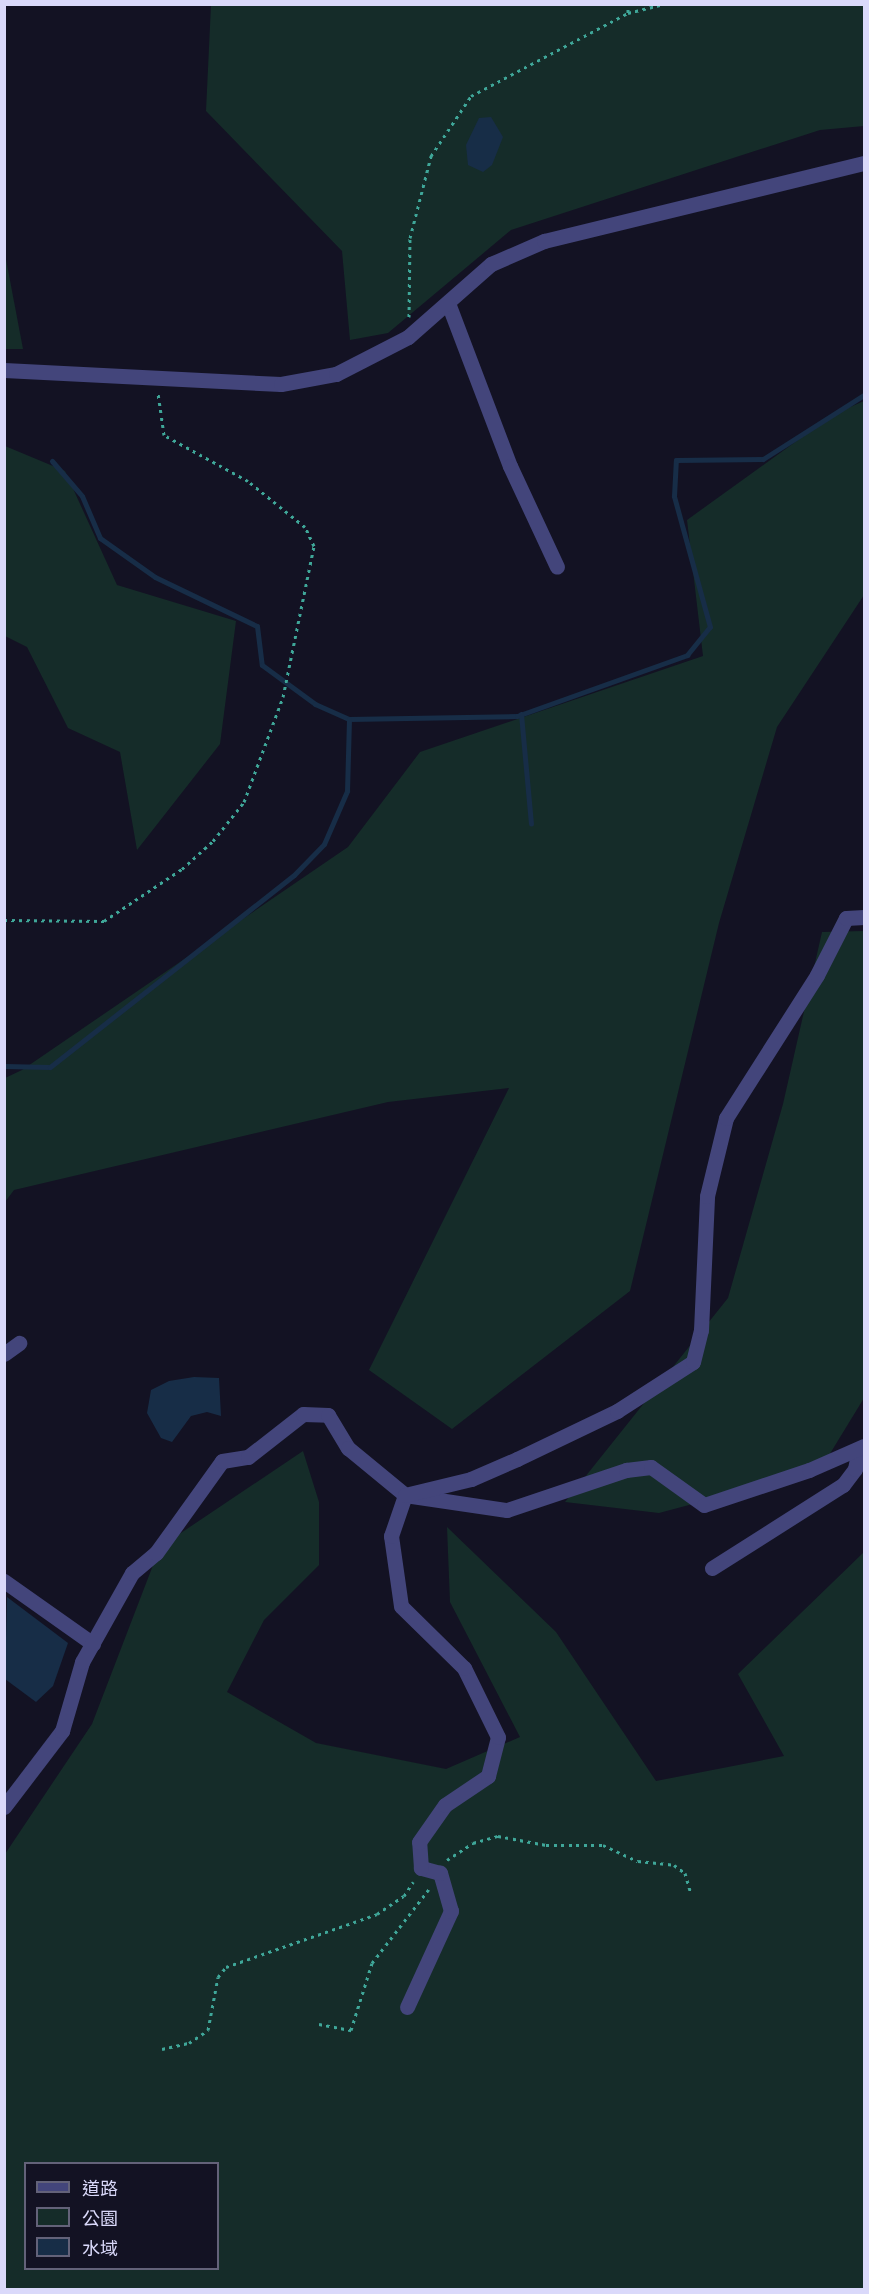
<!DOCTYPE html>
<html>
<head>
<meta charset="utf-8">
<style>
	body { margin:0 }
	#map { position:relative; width:869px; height:2294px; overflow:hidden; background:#131223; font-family:"Exo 2","Noto Sans TC",sans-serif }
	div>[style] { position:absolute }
	.green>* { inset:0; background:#152c29 }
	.water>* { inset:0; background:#172d47 }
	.stream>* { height:5px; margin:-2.5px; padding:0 2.5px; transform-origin:2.5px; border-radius:2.5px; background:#172d47 }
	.path>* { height:3px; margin-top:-1.5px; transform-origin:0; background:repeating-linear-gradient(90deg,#3fa799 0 3px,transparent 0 7.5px) }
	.minor>* { height:15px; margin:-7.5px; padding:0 7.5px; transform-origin:7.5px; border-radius:7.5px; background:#43457b }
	span { translate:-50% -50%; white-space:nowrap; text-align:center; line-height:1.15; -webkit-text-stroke:6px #131223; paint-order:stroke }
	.frame { position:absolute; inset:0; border:6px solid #dad9fa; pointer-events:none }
	.legend { position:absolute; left:24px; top:2162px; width:195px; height:108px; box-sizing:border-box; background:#131223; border:2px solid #636279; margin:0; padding:8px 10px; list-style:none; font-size:18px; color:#dad9fa }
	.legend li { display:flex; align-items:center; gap:12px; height:30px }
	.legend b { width:30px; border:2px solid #636279 }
</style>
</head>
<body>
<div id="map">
	<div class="green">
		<i style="clip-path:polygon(211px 5px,864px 5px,864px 126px,820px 130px,511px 230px,388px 333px,350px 340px,342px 251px,206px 111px)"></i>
		<i style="clip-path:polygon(5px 254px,23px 349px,5px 349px)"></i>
		<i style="clip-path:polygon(864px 401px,864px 595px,777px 727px,719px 923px,630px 1291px,452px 1429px,369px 1370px,509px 1088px,388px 1102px,14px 1190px,5px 1202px,5px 1078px,22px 1070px,348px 847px,420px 752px,703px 656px,687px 520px,834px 414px)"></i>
		<i style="clip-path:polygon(5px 446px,65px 471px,117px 585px,236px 621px,220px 744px,137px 850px,120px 752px,68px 728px,27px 647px,5px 636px)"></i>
		<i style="clip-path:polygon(864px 931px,864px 1398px,820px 1470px,659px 1513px,565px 1502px,728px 1298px,783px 1104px,822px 932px)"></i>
		<i style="clip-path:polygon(evenodd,303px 1451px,319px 1502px,319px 1565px,264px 1620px,227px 1692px,316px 1743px,446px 1769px,520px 1737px,450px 1602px,447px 1527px,556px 1632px,656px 1781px,784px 1756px,738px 1674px,864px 1552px,864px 2289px,5px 2290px,5px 1854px,92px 1724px,160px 1547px,303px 1451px,26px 2164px,218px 2164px,218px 2268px,26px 2268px,26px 2164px)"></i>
	</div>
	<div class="water">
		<i style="clip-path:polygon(491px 117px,503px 137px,492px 165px,483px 172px,468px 165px,466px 145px,479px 118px)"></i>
		<i style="clip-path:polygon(194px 1377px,219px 1378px,221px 1416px,207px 1412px,191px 1416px,172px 1442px,161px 1438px,147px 1413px,151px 1390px,169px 1381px)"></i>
		<i style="clip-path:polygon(7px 1597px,68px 1643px,53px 1686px,36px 1702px,5px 1679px)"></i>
	</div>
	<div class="stream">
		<i style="left:52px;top:461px;width:46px;rotate:49.4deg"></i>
		<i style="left:82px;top:496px;width:46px;rotate:66.8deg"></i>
		<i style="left:100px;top:538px;width:67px;rotate:35.3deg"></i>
		<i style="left:155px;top:577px;width:113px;rotate:25.7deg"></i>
		<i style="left:257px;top:626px;width:39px;rotate:83deg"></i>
		<i style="left:262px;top:665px;width:66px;rotate:36.3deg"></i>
		<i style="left:315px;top:704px;width:37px;rotate:24deg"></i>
		<i style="left:349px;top:719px;width:168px;rotate:-1deg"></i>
		<i style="left:517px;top:716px;width:181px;rotate:-19.7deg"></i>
		<i style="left:687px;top:655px;width:36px;rotate:-51deg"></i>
		<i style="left:710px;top:627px;width:136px;rotate:-105.4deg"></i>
		<i style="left:674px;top:496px;width:36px;rotate:-87deg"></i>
		<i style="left:676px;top:460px;width:87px;rotate:-0.7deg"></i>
		<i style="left:763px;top:459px;width:120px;rotate:-32.4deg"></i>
		<i style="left:521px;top:714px;width:110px;rotate:84.8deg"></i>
		<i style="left:4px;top:1066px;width:46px;rotate:1.2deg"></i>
		<i style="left:50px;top:1067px;width:310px;rotate:-38.2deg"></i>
		<i style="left:294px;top:875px;width:43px;rotate:-45.9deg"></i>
		<i style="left:324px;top:844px;width:58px;rotate:-66.5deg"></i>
		<i style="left:347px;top:791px;width:72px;rotate:-88.4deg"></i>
	</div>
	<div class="path">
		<i style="left:628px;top:13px;width:38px;rotate:-14deg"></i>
		<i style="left:409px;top:317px;width:79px;rotate:-89.3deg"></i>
		<i style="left:410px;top:238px;width:85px;rotate:-75.6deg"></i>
		<i style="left:431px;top:156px;width:72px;rotate:-56.3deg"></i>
		<i style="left:471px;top:96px;width:178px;rotate:-27.9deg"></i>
		<i style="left:628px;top:13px;width:9px;rotate:-90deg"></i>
		<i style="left:4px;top:920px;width:100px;rotate:0.6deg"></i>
		<i style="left:104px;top:921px;width:94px;rotate:-33.7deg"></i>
		<i style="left:182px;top:869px;width:42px;rotate:-42.1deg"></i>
		<i style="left:213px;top:841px;width:50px;rotate:-51.5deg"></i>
		<i style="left:244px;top:802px;width:112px;rotate:-69.6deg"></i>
		<i style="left:283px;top:697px;width:154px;rotate:-78.4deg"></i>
		<i style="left:314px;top:546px;width:21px;rotate:-115deg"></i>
		<i style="left:305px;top:527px;width:73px;rotate:-141.1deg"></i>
		<i style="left:248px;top:481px;width:96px;rotate:-151.3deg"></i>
		<i style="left:164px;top:435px;width:42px;rotate:-98.1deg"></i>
		<i style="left:447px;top:1860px;width:31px;rotate:-33deg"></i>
		<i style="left:473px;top:1843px;width:26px;rotate:-16deg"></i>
		<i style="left:498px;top:1836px;width:49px;rotate:10.6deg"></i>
		<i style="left:546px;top:1845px;width:57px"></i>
		<i style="left:603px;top:1845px;width:38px;rotate:25deg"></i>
		<i style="left:638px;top:1861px;width:36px;rotate:6deg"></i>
		<i style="left:674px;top:1865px;width:14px;rotate:36deg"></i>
		<i style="left:685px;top:1873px;width:22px;rotate:74deg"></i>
		<i style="left:319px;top:2024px;width:33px;rotate:11deg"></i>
		<i style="left:351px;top:2030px;width:70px;rotate:-72.6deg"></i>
		<i style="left:372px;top:1963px;width:93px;rotate:-52.4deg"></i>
		<i style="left:162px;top:2049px;width:28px;rotate:-13deg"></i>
		<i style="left:189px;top:2043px;width:23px;rotate:-34deg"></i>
		<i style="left:208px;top:2030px;width:54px;rotate:-79.3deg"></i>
		<i style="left:218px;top:1977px;width:13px;rotate:-51deg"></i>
		<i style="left:226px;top:1967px;width:160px;rotate:-19.3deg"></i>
		<i style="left:377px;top:1914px;width:32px;rotate:-34deg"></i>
		<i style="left:404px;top:1896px;width:17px;rotate:-57deg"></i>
	</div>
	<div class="minor">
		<i style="left:448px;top:303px;width:174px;rotate:69.2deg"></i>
		<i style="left:510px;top:466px;width:111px;rotate:65deg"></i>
		<i style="left:4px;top:370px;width:277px;rotate:2.9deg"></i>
		<i style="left:281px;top:384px;width:56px;rotate:-10.3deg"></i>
		<i style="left:336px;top:374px;width:81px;rotate:-27.2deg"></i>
		<i style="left:408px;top:337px;width:111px;rotate:-41.3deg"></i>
		<i style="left:491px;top:264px;width:58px;rotate:-23.5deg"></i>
		<i style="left:544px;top:241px;width:329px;rotate:-13.7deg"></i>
		<i style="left:4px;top:1354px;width:19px;rotate:-36deg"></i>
		<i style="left:712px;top:1568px;width:155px;rotate:-32.4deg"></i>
		<i style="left:843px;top:1485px;width:20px;rotate:-53deg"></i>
		<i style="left:855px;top:1469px;width:20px;rotate:-79deg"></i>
		<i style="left:4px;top:1581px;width:109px;rotate:35.3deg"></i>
		<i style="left:4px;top:1807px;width:96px;rotate:-52.7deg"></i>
		<i style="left:62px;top:1731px;width:72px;rotate:-73.8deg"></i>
		<i style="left:82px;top:1662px;width:102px;rotate:-60.7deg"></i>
		<i style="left:132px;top:1573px;width:31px;rotate:-40deg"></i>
		<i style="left:156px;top:1553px;width:113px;rotate:-54.3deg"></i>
		<i style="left:222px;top:1461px;width:26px;rotate:-9deg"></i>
		<i style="left:248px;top:1457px;width:70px;rotate:-38deg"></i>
		<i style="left:303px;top:1414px;width:25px;rotate:2deg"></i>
		<i style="left:328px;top:1415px;width:39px;rotate:59deg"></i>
		<i style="left:348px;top:1448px;width:74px;rotate:39.5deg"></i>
		<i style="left:405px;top:1495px;width:103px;rotate:8.4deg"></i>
		<i style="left:507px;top:1510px;width:126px;rotate:-18.6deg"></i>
		<i style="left:626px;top:1470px;width:25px;rotate:-7deg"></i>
		<i style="left:651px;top:1467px;width:65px;rotate:35.6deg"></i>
		<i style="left:704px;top:1505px;width:111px;rotate:-18.4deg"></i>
		<i style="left:809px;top:1470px;width:60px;rotate:-23.6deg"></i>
		<i style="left:407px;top:2007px;width:106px;rotate:-65.4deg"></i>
		<i style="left:451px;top:1911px;width:40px;rotate:-106deg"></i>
		<i style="left:440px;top:1873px;width:20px;rotate:-165deg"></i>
		<i style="left:421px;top:1868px;width:26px;rotate:-94deg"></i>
		<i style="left:419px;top:1842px;width:45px;rotate:-54.9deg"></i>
		<i style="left:445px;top:1805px;width:52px;rotate:-34deg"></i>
		<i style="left:488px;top:1776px;width:40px;rotate:-75.6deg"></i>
		<i style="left:498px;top:1737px;width:77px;rotate:-116.2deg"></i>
		<i style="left:464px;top:1668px;width:88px;rotate:-135.5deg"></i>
		<i style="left:401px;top:1606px;width:71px;rotate:-98.1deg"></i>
		<i style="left:391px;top:1536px;width:43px;rotate:-71.1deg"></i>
		<i style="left:405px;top:1495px;width:68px;rotate:-13.6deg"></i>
		<i style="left:471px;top:1479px;width:50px;rotate:-23.5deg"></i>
		<i style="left:517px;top:1459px;width:111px;rotate:-25.6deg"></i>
		<i style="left:617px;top:1411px;width:90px;rotate:-32.8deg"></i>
		<i style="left:693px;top:1362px;width:33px;rotate:-76deg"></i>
		<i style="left:701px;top:1330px;width:134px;rotate:-87.4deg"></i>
		<i style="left:707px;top:1196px;width:80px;rotate:-76.3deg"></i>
		<i style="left:726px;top:1118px;width:169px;rotate:-57.5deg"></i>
		<i style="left:817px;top:975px;width:64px;rotate:-63deg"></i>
		<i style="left:846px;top:918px;width:18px;rotate:-3deg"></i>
	</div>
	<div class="frame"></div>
	<ul class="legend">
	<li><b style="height:8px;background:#43457b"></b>道路</li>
	<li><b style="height:16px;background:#152c29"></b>公園</li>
	<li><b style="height:16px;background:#172d47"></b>水域</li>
	</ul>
</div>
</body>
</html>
